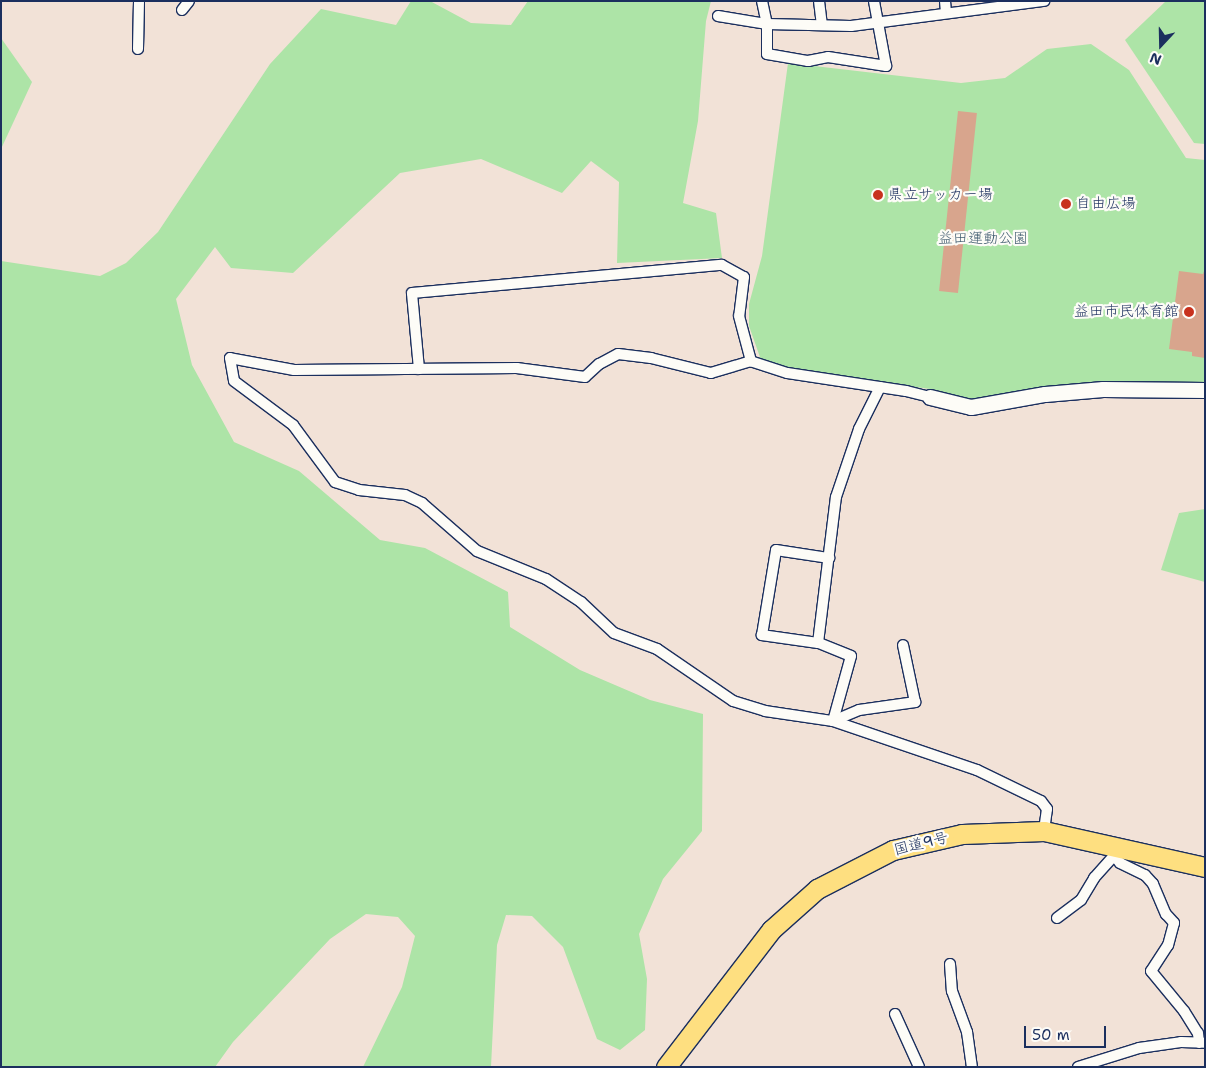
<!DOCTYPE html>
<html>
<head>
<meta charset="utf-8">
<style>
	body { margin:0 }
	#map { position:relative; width:1206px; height:1068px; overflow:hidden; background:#f2e2d7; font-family:"Shantell Sans","Klee One",sans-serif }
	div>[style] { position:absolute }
	.green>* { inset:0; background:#ade4a7 }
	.building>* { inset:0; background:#d8a58d; transform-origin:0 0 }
	.roads { filter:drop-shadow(1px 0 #1b2f5e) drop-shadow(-1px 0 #1b2f5e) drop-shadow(0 1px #1b2f5e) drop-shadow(0 -1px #1b2f5e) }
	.street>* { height:10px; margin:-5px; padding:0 5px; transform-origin:5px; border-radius:5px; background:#fdfcf7 }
	.secondary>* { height:15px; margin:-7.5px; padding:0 7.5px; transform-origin:7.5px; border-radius:7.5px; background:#fdfcf7 }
	.highway>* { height:19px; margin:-9.5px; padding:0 9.5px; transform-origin:9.5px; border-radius:9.5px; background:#fedf80 }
	.dots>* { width:14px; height:14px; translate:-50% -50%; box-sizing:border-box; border:2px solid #fdfcf7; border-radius:50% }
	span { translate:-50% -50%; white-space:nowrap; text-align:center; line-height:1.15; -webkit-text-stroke:4.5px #fdfcf7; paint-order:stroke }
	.poi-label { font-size:15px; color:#1b2f5e }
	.left { translate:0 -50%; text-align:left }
	.right { translate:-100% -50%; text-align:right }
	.park-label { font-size:15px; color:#405c70 }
	.street-label { font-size:15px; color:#1b2f5e }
	.frame { position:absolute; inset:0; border:2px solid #1b2f5e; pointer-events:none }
	.north { position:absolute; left:1136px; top:20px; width:50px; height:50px; -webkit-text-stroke:4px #fdfcf7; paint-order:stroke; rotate:201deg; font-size:14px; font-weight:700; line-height:20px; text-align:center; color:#1b2f5e }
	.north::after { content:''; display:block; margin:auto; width:18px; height:22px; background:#1b2f5e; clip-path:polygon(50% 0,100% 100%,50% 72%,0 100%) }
	.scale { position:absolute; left:1024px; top:1026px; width:82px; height:22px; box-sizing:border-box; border:2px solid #1b2f5e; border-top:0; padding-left:6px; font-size:15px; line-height:18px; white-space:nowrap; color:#1b2f5e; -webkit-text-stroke:4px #fdfcf7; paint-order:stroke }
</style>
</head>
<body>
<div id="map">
	<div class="green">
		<i style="clip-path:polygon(411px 1px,430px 1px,471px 23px,511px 25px,528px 1px,711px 1px,706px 21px,698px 121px,683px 203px,716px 213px,722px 258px,617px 263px,619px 182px,591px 161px,562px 193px,481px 159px,400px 173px,293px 273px,231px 268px,215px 247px,176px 299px,192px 365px,234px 442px,299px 471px,380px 540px,425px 548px,508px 592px,510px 627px,580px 670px,650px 700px,703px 714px,702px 831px,663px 879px,639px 934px,647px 979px,645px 1030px,620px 1050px,597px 1039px,563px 947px,532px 916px,506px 915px,497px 945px,491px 1067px,363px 1067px,402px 987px,415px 936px,398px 917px,366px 914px,330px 939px,233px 1042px,215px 1067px,1px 1067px,1px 261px,100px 276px,126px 263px,158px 232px,270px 64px,321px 9px,396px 25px)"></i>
		<i style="clip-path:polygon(1166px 1px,1205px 1px,1205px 144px,1194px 143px,1125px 40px)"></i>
		<i style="clip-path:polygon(1px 38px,32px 82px,1px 149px)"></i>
		<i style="clip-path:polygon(1091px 44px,1129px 70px,1186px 158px,1205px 160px,1205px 385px,1148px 382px,1096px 383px,973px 400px,930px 389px,787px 369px,761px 360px,749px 326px,749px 304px,762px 256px,788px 63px,961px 83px,1005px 78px,1047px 49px)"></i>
		<i style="clip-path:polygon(1205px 509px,1205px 582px,1161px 570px,1179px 513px)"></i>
	</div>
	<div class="building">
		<i style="left:958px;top:111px;width:19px;height:181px;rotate:6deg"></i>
		<i style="clip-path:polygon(1205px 268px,1205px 358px,1192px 356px,1192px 352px,1169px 349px,1179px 271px,1203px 274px)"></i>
	</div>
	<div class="roads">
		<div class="street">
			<i style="left:762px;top:1px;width:24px;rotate:78deg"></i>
			<i style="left:767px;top:24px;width:84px;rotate:1.4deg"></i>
			<i style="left:851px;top:26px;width:195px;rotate:-7.4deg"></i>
			<i style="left:819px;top:1px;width:24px;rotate:83deg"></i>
			<i style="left:945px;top:1px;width:12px;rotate:85deg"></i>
			<i style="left:182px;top:10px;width:11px;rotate:-52deg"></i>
			<i style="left:718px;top:16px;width:50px;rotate:9.3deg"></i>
			<i style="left:767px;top:24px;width:30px;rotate:90deg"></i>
			<i style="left:767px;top:54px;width:42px;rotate:9.7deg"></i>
			<i style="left:808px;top:61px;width:20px;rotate:-11deg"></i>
			<i style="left:828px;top:57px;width:59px;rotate:8.8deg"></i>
			<i style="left:886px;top:66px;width:66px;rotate:-100.5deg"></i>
			<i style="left:138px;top:49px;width:48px;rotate:-88.8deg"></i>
			<i style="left:419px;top:369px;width:76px;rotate:-95.3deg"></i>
			<i style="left:412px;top:293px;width:311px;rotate:-5.2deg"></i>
			<i style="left:722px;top:265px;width:25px;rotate:29deg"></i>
			<i style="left:744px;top:277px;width:39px;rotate:97deg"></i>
			<i style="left:739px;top:316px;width:47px;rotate:75.1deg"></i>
			<i style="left:930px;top:397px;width:25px;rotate:-166deg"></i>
			<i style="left:906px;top:391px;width:120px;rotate:-171.4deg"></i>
			<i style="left:787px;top:373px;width:38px;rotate:-162deg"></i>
			<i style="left:751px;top:361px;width:42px;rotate:163.3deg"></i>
			<i style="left:711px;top:373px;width:62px;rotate:-166deg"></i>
			<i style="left:651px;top:358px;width:33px;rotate:-173deg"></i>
			<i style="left:618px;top:354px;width:21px;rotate:152deg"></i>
			<i style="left:599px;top:364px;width:19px;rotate:137deg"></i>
			<i style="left:585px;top:377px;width:69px;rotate:-172.5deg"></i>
			<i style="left:517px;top:368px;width:223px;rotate:179.5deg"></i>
			<i style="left:294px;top:370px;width:65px;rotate:-169.4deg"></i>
			<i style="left:230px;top:358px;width:23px;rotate:80deg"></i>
			<i style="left:234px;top:381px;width:74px;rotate:36.7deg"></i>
			<i style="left:293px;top:425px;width:71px;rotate:53.6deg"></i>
			<i style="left:335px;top:482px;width:25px;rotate:18deg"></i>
			<i style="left:359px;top:490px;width:46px;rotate:6.2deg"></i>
			<i style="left:405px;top:495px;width:19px;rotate:25deg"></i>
			<i style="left:422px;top:503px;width:73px;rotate:41.1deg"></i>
			<i style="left:477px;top:551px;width:74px;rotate:22.1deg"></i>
			<i style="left:546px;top:579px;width:42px;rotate:33.3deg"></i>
			<i style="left:581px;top:602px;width:45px;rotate:43.2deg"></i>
			<i style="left:614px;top:633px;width:46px;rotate:20.4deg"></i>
			<i style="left:657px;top:649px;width:92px;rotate:34.4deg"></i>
			<i style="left:733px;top:701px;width:34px;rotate:17deg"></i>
			<i style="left:765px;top:711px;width:69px;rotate:8.4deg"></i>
			<i style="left:833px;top:721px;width:152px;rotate:18.8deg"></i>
			<i style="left:977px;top:770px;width:71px;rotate:25.8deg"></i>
			<i style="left:1041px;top:801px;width:10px;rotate:53deg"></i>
			<i style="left:1047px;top:809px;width:22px;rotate:98deg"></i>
			<i style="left:818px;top:643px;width:57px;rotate:-171.9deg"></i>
			<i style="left:762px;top:635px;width:86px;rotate:-80.6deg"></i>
			<i style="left:776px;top:550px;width:54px;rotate:8.6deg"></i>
			<i style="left:833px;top:721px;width:67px;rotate:-74.5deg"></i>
			<i style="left:851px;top:656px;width:35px;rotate:-158deg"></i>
			<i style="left:818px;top:643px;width:147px;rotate:-83deg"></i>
			<i style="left:836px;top:497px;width:72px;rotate:-71.3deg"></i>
			<i style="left:859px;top:429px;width:47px;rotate:-63.4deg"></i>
			<i style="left:833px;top:721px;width:28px;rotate:-23deg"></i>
			<i style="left:859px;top:710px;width:57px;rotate:-8.1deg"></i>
			<i style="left:915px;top:702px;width:58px;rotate:-101.9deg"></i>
			<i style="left:1114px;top:846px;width:10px;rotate:90deg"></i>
			<i style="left:1114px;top:856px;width:9px;rotate:49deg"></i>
			<i style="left:1120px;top:863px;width:28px;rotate:26deg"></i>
			<i style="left:1145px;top:875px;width:12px;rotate:48deg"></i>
			<i style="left:1153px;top:884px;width:33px;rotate:67deg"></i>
			<i style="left:1166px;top:914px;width:12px;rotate:48deg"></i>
			<i style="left:1174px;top:923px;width:23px;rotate:105deg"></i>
			<i style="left:1168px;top:945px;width:31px;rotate:123deg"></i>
			<i style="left:1151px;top:971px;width:52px;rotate:50.5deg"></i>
			<i style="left:1184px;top:1011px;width:26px;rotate:58deg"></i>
			<i style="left:1198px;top:1033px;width:10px;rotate:84deg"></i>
			<i style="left:1057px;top:918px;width:30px;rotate:-37deg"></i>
			<i style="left:1081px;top:900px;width:26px;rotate:-59deg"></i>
			<i style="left:1094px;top:878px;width:30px;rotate:-48deg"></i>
			<i style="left:950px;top:964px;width:27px;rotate:86deg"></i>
			<i style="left:952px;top:991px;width:44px;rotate:69.9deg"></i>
			<i style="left:967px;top:1032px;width:35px;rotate:82deg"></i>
			<i style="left:895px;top:1014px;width:58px;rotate:65.6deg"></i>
			<i style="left:1078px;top:1067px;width:64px;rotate:-17.3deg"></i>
			<i style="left:1139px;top:1048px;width:42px;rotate:-8.1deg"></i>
			<i style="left:1181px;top:1042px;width:24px;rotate:2deg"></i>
		</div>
		<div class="secondary">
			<i style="left:930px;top:397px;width:42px;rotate:13.7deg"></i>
			<i style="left:971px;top:407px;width:75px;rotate:-10deg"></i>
			<i style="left:1045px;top:394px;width:58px;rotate:-4.9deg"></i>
			<i style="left:1103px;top:389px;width:102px;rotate:0.6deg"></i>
		</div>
		<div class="highway">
			<i style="left:666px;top:1067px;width:173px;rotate:-52.5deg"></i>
			<i style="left:771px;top:930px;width:62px;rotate:-41.7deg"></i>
			<i style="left:817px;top:889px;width:85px;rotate:-27.2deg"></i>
			<i style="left:893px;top:850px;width:71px;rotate:-13.1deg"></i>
			<i style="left:962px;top:834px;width:82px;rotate:-2.1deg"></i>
			<i style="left:1044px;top:831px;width:165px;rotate:12.6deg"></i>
		</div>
	</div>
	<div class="dots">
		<i style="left:878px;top:195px;background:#c8321e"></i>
		<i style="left:1066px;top:204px;background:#c8321e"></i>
		<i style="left:1189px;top:312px;background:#c8321e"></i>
	</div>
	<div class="poi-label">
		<span class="left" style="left:888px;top:195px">県立サッカー場</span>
		<span class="left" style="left:1076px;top:204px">自由広場</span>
		<span class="right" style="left:1179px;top:312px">益田市民体育館</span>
	</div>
	<div class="park-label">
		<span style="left:983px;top:239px">益田運動公園</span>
	</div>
	<div class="street-label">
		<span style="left:921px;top:844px;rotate:-14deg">国道9号</span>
	</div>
	<div class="frame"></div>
	<div class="north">N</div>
	<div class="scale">50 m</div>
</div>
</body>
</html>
